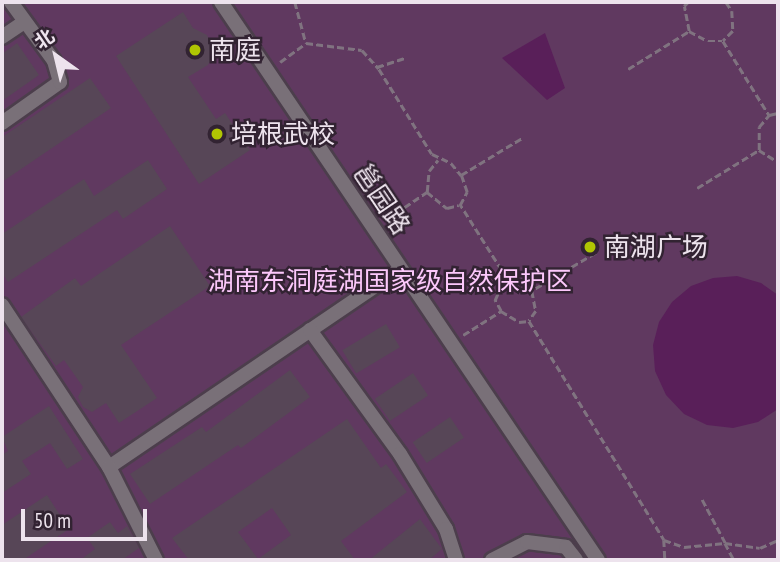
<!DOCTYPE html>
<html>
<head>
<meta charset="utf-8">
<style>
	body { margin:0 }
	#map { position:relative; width:780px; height:562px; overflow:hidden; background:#322332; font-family:"PT Sans Narrow","Noto Sans SC",sans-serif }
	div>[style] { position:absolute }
	.green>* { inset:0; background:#603960; transform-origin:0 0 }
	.water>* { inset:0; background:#591f59 }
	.building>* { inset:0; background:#574657; transform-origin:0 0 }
	.path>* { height:2.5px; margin-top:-1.25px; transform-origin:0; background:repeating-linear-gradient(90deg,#807380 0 7px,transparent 0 10.5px) }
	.roads { filter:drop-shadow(2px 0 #4c3e4c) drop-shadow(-2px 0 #4c3e4c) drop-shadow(0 2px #4c3e4c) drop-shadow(0 -2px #4c3e4c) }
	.minor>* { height:14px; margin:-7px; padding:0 7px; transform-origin:7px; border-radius:7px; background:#797078 }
	.tertiary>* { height:14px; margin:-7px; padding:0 7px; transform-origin:7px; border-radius:7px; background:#797078 }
	.dots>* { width:19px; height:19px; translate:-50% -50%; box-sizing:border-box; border:4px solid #322332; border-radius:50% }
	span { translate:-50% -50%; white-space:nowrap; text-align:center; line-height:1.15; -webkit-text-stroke:5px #322332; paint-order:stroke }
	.poi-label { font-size:26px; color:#ede3ed }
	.left { translate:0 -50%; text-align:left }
	.street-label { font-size:26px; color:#ede3ed }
	.park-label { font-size:26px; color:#fcc8fb }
	.frame { position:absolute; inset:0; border:4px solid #ede3ed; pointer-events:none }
	.north { position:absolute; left:21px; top:21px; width:70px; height:70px; -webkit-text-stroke:5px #322332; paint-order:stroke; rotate:326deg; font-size:19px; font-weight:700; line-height:28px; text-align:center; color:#ede3ed }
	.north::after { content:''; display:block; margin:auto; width:24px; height:32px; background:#ede3ed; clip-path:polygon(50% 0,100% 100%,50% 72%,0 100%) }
	.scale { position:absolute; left:21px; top:509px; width:126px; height:32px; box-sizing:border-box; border:4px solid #ede3ed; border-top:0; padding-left:9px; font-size:21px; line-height:24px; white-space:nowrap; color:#ede3ed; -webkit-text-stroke:5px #322332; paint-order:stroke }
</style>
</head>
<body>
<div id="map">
	<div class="green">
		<i style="left:2px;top:2px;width:776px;height:558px"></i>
	</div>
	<div class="water">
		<i style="clip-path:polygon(545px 33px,565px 88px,547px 100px,502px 58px)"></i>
		<i style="clip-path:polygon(737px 276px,761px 283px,778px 295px,778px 409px,758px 422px,733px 428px,707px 425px,684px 414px,666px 395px,655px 371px,653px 345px,659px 322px,672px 302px,691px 286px,713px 278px)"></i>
	</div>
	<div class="building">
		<i style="clip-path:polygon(183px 12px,193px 28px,207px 35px,215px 52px,208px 65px,188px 77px,216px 119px,225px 113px,250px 150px,199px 184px,116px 56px)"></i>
		<i style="clip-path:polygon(17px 43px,39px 75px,2px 101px,2px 54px)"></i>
		<i style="clip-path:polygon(90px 78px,111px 108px,2px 182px,2px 137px)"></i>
		<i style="clip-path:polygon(148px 160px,167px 189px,123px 219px,117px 210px,8px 282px,2px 273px,2px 234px,84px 179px,94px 196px)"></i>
		<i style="clip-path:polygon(170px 226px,210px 286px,121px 345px,157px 398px,119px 423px,106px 403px,92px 412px,83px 407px,78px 397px,83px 387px,64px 360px,56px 366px,21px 317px,75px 278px,81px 286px)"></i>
		<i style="left:386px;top:324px;width:27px;height:51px;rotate:59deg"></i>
		<i style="clip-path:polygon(290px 370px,310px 397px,241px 448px,238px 445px,150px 504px,130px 474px,202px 427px,206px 432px)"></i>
		<i style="left:413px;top:373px;width:27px;height:46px;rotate:56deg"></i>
		<i style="clip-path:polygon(49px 406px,83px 459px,67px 469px,50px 443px,22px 461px,31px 474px,2px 493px,2px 455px,8px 451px,2px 437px)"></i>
		<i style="left:450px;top:417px;width:25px;height:45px;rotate:56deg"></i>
		<i style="clip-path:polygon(evenodd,347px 419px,381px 468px,386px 464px,407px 492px,341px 541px,355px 560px,189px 560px,172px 538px,347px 419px,272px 508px,291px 535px,258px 559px,238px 532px,272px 508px)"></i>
		<i style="clip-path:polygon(47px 495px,69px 529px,23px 560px,2px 560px,2px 525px)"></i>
		<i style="clip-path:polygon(420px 519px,442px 549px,429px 560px,369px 560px)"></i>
		<i style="clip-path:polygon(110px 522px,118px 533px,127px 526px,139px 548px,122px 560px,80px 560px,95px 549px,87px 538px)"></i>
	</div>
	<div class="path">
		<i style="left:295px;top:2px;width:42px;rotate:75deg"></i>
		<i style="left:726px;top:2px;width:11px;rotate:56deg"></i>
		<i style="left:732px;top:11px;width:20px;rotate:87deg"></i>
		<i style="left:733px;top:31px;width:14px;rotate:135deg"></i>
		<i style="left:723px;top:41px;width:87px;rotate:58.1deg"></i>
		<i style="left:769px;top:115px;width:9px;rotate:-13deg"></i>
		<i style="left:689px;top:31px;width:21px;rotate:28deg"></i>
		<i style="left:708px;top:41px;width:14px"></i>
		<i style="left:280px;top:62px;width:32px;rotate:-36deg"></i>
		<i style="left:306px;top:43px;width:56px;rotate:7.1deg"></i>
		<i style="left:362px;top:50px;width:25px;rotate:48deg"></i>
		<i style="left:379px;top:69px;width:100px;rotate:58.1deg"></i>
		<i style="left:432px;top:154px;width:21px;rotate:25deg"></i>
		<i style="left:451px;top:163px;width:16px;rotate:50deg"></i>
		<i style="left:377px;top:67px;width:29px;rotate:-18deg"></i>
		<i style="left:628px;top:69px;width:72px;rotate:-31.9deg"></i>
		<i style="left:689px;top:31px;width:25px;rotate:-101deg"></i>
		<i style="left:684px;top:6px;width:6px;rotate:-45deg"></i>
		<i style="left:759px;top:150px;width:22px;rotate:32deg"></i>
		<i style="left:697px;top:188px;width:73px;rotate:-31.5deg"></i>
		<i style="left:759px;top:150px;width:23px;rotate:-90deg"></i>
		<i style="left:759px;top:127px;width:16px;rotate:-50deg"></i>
		<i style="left:427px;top:192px;width:26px;rotate:39deg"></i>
		<i style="left:447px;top:208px;width:12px;rotate:-14deg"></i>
		<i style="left:387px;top:219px;width:48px;rotate:-34deg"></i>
		<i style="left:427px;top:192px;width:21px;rotate:-85deg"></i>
		<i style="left:429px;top:171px;width:14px;rotate:-51deg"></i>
		<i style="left:596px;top:253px;width:74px;rotate:149.3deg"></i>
		<i style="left:532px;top:291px;width:20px;rotate:79deg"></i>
		<i style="left:536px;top:311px;width:12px;rotate:125deg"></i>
		<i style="left:529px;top:321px;width:257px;rotate:58.3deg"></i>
		<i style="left:664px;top:540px;width:20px;rotate:87deg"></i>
		<i style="left:507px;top:279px;width:88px;rotate:-122.4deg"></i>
		<i style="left:460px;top:205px;width:15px;rotate:-62deg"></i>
		<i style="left:467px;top:192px;width:18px;rotate:-109deg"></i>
		<i style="left:461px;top:175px;width:71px;rotate:-31.2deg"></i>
		<i style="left:501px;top:311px;width:13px;rotate:-119deg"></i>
		<i style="left:495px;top:300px;width:22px;rotate:-66deg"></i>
		<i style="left:504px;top:280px;width:15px;rotate:-4deg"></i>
		<i style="left:519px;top:279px;width:18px;rotate:43deg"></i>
		<i style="left:463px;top:335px;width:45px;rotate:-32.3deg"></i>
		<i style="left:501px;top:311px;width:21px;rotate:31deg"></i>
		<i style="left:519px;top:322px;width:10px;rotate:-6deg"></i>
		<i style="left:664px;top:540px;width:21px;rotate:19deg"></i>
		<i style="left:684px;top:547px;width:41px;rotate:-5.6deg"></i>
		<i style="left:725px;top:543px;width:49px;rotate:-118.1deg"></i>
		<i style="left:725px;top:543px;width:35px;rotate:8deg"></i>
		<i style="left:760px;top:548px;width:20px;rotate:-24deg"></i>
		<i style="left:725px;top:543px;width:19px;rotate:62deg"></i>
	</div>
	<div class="roads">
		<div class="minor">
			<i style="left:2px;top:37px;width:27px;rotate:-34deg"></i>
			<i style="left:2px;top:123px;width:71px;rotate:-35.3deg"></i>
			<i style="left:60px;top:82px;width:22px;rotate:-106deg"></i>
			<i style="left:54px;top:61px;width:73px;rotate:-126.1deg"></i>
			<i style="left:2px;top:305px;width:194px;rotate:56.6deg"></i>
			<i style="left:109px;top:467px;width:351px;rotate:-34.2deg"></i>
			<i style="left:310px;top:330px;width:153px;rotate:54deg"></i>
			<i style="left:400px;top:454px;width:88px;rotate:58.5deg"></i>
			<i style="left:446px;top:529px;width:33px;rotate:72deg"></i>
			<i style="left:109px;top:467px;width:104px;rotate:63.2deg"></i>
			<i style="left:492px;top:560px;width:39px;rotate:-27deg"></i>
			<i style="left:527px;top:542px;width:39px;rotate:7deg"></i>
			<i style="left:566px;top:547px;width:16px;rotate:52deg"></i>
		</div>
		<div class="tertiary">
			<i style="left:221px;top:2px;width:673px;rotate:55.96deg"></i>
		</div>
	</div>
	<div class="dots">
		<i style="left:195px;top:50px;background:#b0c503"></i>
		<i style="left:217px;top:134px;background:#b0c503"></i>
		<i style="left:590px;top:247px;background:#b0c503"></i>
	</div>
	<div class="poi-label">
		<span class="left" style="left:209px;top:50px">南庭</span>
		<span class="left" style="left:231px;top:134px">培根武校</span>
		<span class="left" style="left:604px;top:247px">南湖广场</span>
	</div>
	<div class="street-label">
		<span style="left:382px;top:199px;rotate:56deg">邕园路</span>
	</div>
	<div class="park-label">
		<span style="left:390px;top:281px">湖南东洞庭湖国家级自然保护区</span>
	</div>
	<div class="frame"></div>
	<div class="north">北</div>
	<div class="scale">50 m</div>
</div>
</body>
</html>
